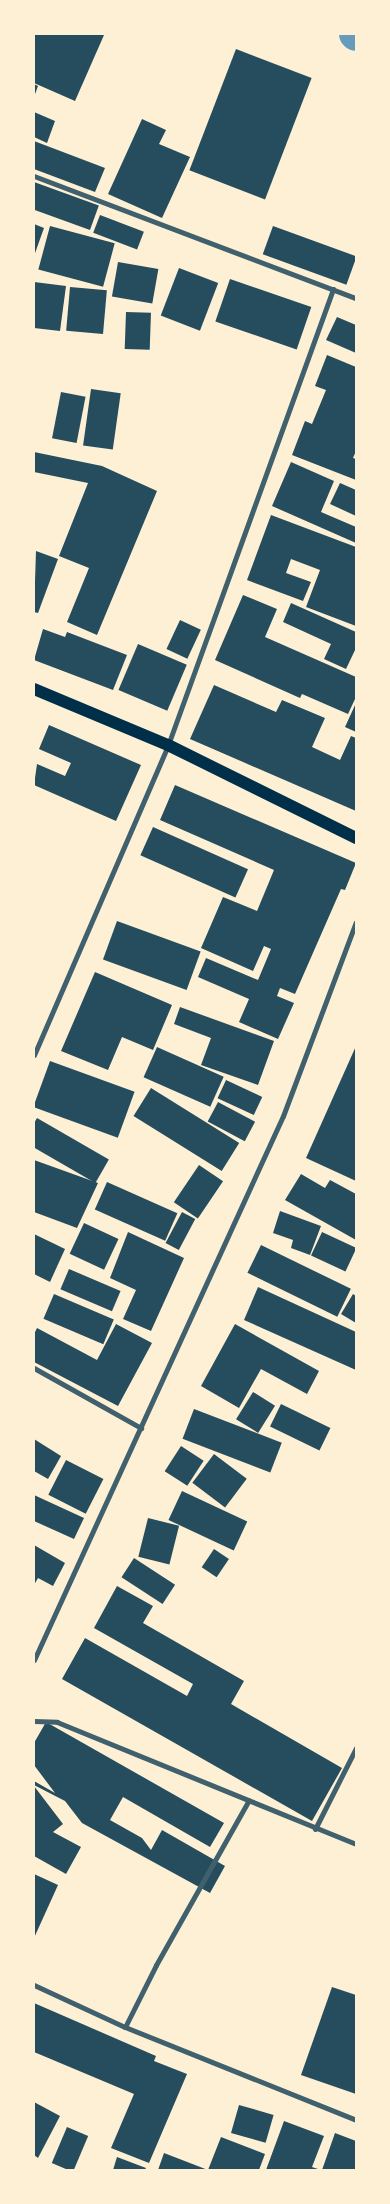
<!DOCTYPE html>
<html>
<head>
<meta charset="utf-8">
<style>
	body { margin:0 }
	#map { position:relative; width:390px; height:2204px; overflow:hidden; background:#fdf0d5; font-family:Figtree,sans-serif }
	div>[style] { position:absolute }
	.canal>* { height:32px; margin:-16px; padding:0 16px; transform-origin:16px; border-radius:16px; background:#669bbc }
	.building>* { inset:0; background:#264d5e; transform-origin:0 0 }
	.minor>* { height:5px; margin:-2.5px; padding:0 2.5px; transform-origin:2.5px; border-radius:2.5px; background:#3f606c }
	.primary>* { height:12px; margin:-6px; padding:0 6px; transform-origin:6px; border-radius:6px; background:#003049 }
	span { translate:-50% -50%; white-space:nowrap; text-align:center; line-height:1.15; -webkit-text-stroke:4px #fdf0d5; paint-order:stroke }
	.frame { position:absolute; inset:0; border:35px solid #fdf0d5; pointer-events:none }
</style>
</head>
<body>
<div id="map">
	<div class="canal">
		<i style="left:355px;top:34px;width:1px;rotate:45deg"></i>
	</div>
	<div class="building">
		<i style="clip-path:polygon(34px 34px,104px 35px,75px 101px,34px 83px)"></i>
		<i style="left:236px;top:49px;width:81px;height:130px;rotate:21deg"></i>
		<i style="clip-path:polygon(34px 84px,38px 86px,34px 97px)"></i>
		<i style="clip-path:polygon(34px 112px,55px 121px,47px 143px,34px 137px)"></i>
		<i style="clip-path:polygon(142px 119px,166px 130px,159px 144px,190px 157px,162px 218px,108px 194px)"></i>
		<i style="clip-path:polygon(34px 141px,105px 168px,95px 192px,34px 169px)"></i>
		<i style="left:34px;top:182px;width:69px;height:26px;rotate:20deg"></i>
		<i style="left:100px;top:215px;width:47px;height:19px;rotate:21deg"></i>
		<i style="clip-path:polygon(34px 224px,44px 228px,34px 256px)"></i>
		<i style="left:50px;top:226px;width:67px;height:45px;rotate:15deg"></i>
		<i style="left:273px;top:226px;width:89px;height:30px;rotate:20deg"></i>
		<i style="left:118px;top:262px;width:41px;height:35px;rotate:10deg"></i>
		<i style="left:179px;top:268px;width:42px;height:51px;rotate:21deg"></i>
		<i style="left:230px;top:279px;width:86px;height:45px;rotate:19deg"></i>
		<i style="clip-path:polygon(34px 282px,66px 286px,60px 331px,34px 328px)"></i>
		<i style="left:70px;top:287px;width:37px;height:44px;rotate:5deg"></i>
		<i style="left:126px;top:312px;width:25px;height:37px;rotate:2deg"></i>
		<i style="clip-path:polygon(337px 317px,356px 325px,356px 353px,326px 340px)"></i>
		<i style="clip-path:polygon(327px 355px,356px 367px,356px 451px,353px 458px,356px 459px,356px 480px,292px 455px,305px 421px,312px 424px,326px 390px,315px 386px)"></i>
		<i style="left:91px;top:389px;width:30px;height:57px;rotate:8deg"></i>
		<i style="left:61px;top:392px;width:25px;height:47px;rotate:11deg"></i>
		<i style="clip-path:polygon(34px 452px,102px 466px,157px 491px,97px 635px,67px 622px,89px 568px,59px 556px,88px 483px,34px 472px)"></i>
		<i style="clip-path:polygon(291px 462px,334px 481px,321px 512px,356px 527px,356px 543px,272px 506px)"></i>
		<i style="clip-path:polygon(340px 483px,356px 490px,356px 516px,330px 504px)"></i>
		<i style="clip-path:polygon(271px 515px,356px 547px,356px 626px,306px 607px,320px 570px,291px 559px,286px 573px,311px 582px,303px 601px,247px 580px)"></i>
		<i style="clip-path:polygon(36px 551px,58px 559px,38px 613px,34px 612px)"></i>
		<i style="clip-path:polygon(243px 595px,277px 609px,265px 637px,356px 677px,356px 697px,348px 714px,302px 694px,300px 698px,215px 660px)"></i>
		<i style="clip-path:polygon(291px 603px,356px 632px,356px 648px,346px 669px,324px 659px,331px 644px,283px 622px)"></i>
		<i style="left:180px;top:620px;width:23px;height:32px;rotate:25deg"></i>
		<i style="clip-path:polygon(43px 629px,65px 637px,67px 632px,127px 655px,113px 690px,34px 660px)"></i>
		<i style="left:138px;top:644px;width:53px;height:50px;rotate:23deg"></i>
		<i style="clip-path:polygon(214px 685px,276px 712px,282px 700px,325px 718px,312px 747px,340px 760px,351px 736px,356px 738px,356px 811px,190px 739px)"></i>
		<i style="clip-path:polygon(356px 703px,356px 732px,345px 727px)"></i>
		<i style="clip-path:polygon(49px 725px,141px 765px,116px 821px,34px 785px,37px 764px,65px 776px,71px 763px,39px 749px)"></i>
		<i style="clip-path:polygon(175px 785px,356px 863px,345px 890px,341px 889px,295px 994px,280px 988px,277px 996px,294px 1003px,278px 1039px,239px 1022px,249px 999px,198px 977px,206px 958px,258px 980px,271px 949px,264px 946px,253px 971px,201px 948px,223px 897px,257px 911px,274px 870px,160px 820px)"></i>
		<i style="left:153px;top:827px;width:104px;height:31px;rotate:24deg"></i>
		<i style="left:117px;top:921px;width:89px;height:41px;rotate:20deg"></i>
		<i style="clip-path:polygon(95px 972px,172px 1005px,153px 1050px,122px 1037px,108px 1070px,61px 1051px)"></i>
		<i style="clip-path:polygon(180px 1007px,274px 1041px,258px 1085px,201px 1065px,211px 1038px,174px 1024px)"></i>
		<i style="clip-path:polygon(356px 1046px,356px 1181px,306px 1158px)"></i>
		<i style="left:157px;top:1047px;width:73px;height:33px;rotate:24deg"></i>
		<i style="left:50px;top:1061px;width:90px;height:49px;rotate:20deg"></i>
		<i style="left:226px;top:1080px;width:40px;height:20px;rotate:25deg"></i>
		<i style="left:151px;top:1088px;width:104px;height:33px;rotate:32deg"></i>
		<i style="left:218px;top:1102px;width:42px;height:22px;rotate:28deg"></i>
		<i style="left:37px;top:1118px;width:83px;height:27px;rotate:30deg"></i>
		<i style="clip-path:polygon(34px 1160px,98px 1183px,77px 1228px,34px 1212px)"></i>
		<i style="left:199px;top:1165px;width:29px;height:45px;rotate:34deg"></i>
		<i style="clip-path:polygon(301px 1174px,325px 1188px,330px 1180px,356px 1194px,356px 1240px,285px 1200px)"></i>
		<i style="left:107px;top:1182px;width:77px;height:30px;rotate:24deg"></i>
		<i style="clip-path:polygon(280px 1211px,321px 1226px,310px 1255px,291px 1248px,293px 1240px,273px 1233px)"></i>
		<i style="left:182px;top:1212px;width:15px;height:35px;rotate:28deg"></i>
		<i style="left:84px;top:1223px;width:38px;height:34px;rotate:25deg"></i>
		<i style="clip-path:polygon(128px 1232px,184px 1258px,151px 1331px,123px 1319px,136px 1290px,110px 1278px)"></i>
		<i style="left:322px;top:1232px;width:38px;height:26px;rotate:25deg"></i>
		<i style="clip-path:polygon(34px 1234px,65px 1249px,50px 1282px,34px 1274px)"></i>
		<i style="left:261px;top:1245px;width:100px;height:31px;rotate:26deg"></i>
		<i style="left:69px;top:1269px;width:56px;height:22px;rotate:23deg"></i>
		<i style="clip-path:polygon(258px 1287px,356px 1332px,356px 1370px,244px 1320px)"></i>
		<i style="left:54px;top:1294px;width:65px;height:27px;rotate:23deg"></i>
		<i style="clip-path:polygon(353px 1294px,356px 1296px,356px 1323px,341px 1314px)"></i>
		<i style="clip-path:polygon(116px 1324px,152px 1343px,118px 1406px,34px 1362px,34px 1334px,37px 1328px,97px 1360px)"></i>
		<i style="clip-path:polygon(235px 1324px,319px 1371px,307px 1394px,261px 1369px,239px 1408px,201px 1386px)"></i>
		<i style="left:253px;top:1392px;width:26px;height:32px;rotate:32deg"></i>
		<i style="left:281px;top:1404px;width:55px;height:25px;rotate:26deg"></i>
		<i style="left:194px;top:1409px;width:94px;height:32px;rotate:21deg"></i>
		<i style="clip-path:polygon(34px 1439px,61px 1456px,48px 1479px,34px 1471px)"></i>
		<i style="left:181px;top:1446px;width:27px;height:30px;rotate:33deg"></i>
		<i style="left:214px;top:1454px;width:41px;height:36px;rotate:37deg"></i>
		<i style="left:66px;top:1460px;width:42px;height:39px;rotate:27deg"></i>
		<i style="left:182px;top:1491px;width:72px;height:32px;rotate:25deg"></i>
		<i style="clip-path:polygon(34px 1495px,84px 1518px,74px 1539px,34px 1521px)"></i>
		<i style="left:148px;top:1518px;width:32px;height:40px;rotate:14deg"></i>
		<i style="clip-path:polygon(34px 1545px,65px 1563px,53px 1586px,38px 1578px,34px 1585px)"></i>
		<i style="left:214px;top:1549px;width:18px;height:22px;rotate:34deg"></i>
		<i style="left:134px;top:1558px;width:49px;height:23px;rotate:33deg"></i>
		<i style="clip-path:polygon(117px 1586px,153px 1606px,143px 1623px,244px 1681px,231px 1704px,342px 1768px,312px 1821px,62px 1679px,85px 1638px,187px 1696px,193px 1684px,94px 1628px)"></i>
		<i style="clip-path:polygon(46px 1722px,224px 1823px,210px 1847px,123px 1797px,110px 1820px,142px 1838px,151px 1850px,162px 1830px,225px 1866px,210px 1893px,82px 1823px,65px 1801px,34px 1785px,34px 1781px,55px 1793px,34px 1765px,34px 1743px)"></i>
		<i style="clip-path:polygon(34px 1786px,63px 1824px,53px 1832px,81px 1847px,66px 1874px,34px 1856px)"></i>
		<i style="clip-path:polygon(34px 1874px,58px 1885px,34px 1938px)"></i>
		<i style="clip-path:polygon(332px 1987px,356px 1995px,356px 2094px,301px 2075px)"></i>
		<i style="clip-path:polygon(34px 2003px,156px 2056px,154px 2061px,187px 2074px,149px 2163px,111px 2148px,134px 2094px,34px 2052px)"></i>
		<i style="clip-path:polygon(34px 2102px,60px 2116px,38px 2158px,34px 2155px)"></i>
		<i style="left:239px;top:2105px;width:36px;height:29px;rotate:16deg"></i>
		<i style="clip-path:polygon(284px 2121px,324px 2136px,312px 2167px,321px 2170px,266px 2170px)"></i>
		<i style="left:67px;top:2127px;width:23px;height:39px;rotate:23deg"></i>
		<i style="clip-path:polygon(335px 2133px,356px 2141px,356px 2170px,322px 2170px)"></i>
		<i style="clip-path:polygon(221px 2137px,265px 2154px,259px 2170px,158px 2170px,164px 2153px,208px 2170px)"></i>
		<i style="clip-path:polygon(117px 2157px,146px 2168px,145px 2170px,113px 2170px)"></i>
	</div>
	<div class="minor">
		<i style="left:34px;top:176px;width:344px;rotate:20.8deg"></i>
		<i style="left:34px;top:1055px;width:338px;rotate:-66.6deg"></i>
		<i style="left:168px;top:745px;width:485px;rotate:-70.1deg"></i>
		<i style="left:34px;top:1368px;width:123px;rotate:29.3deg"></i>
		<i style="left:34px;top:1660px;width:598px;rotate:-65.41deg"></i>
		<i style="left:283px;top:1116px;width:207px;rotate:-69.4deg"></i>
		<i style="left:34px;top:1721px;width:23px;rotate:2deg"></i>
		<i style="left:57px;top:1722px;width:323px;rotate:22.2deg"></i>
		<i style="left:315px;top:1829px;width:91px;rotate:-63.2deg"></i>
		<i style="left:34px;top:1985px;width:100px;rotate:24.8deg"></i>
		<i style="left:125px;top:2027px;width:249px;rotate:21.9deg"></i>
		<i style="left:125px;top:2027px;width:69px;rotate:-63.4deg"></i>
		<i style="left:156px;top:1965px;width:189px;rotate:-60.6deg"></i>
	</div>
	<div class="primary">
		<i style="left:34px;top:689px;width:145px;rotate:22.7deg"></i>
		<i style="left:168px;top:745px;width:210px;rotate:26.3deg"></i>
	</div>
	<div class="frame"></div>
</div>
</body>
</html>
